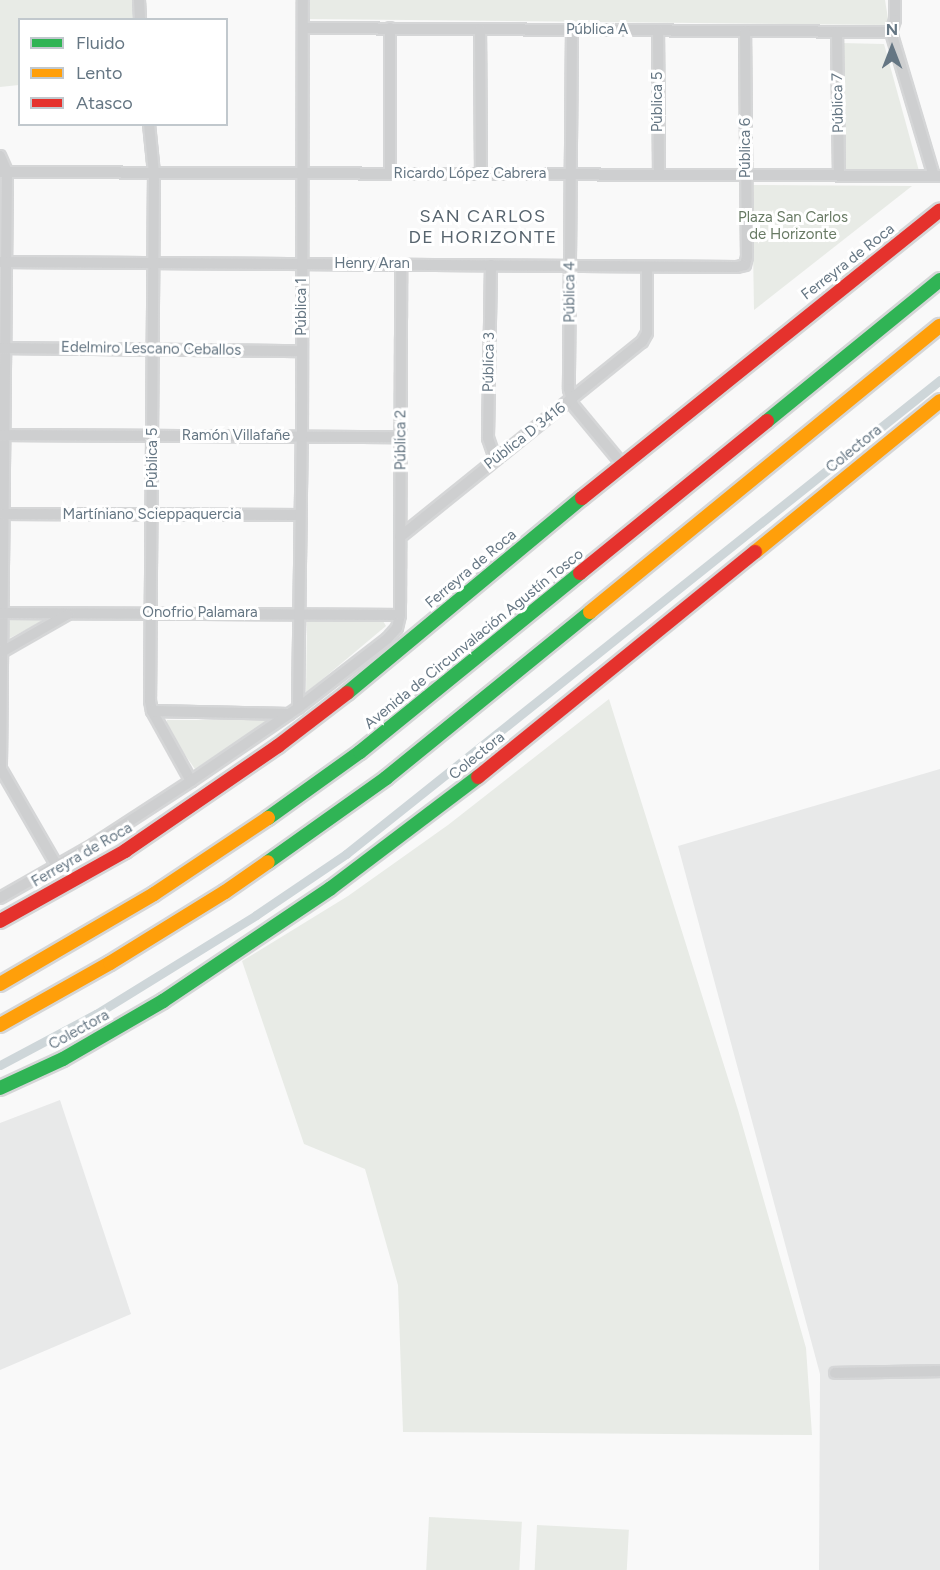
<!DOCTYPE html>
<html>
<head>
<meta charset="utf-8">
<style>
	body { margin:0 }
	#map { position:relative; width:940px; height:1570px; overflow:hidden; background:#f9f9f9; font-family:Figtree,sans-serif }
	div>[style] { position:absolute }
	.built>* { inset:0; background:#e8e9e9 }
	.green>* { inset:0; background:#e8ebe6; transform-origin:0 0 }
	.canal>* { height:9px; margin:-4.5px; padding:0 4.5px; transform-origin:4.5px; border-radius:4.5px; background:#ced6d9 }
	.roads { filter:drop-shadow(2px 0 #d5d6d7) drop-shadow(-2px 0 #d5d6d7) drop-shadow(0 2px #d5d6d7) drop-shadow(0 -2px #d5d6d7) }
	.street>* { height:10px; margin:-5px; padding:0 5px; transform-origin:5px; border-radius:5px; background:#cecfd0 }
	.fast>* { height:14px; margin:-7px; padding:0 7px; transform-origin:7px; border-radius:7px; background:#30b455 }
	.slow>* { height:14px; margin:-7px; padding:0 7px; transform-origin:7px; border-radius:7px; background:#ff9f0a }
	.jam>* { height:14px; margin:-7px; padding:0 7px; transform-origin:7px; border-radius:7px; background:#e5322d }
	span { translate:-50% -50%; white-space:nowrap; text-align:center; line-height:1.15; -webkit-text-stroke:6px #fff; paint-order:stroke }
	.street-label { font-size:15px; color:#657683 }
	.park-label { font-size:15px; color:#687a64 }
	.quarter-label { font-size:18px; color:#57646e; letter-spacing:1.5px }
	.legend { position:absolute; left:18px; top:18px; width:210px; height:108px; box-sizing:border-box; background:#fff; border:2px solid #c1c8cd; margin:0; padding:8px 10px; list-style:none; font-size:18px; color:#657683 }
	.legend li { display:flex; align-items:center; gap:12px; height:30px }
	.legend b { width:30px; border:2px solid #c1c8cd }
	.north { position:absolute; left:862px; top:18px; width:60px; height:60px; -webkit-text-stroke:4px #fff; paint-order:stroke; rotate:0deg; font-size:16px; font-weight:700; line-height:24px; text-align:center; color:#657683 }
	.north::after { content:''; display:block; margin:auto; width:21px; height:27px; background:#657683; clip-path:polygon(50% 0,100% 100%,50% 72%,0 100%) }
</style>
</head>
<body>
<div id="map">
	<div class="built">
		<i style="clip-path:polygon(940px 769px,940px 1570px,819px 1570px,820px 1374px,678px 846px)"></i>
		<i style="clip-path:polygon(60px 1100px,131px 1314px,0 1370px,0 1123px)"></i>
	</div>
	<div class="green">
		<i style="clip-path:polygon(0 0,132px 0,134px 19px,20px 20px,19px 85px,0 87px)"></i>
		<i style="clip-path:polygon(308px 0,885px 0,889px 25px,308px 19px)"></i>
		<i style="clip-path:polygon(841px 43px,884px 44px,919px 171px,841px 171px)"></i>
		<i style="clip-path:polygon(752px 185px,912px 186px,754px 310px)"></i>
		<i style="clip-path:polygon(12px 618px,44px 618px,42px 622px,10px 638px,6px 637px,7px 619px)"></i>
		<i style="clip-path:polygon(307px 621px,383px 621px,386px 626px,306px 693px)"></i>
		<i style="clip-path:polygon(609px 699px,738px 1110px,806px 1348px,812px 1435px,403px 1432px,398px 1285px,365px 1169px,304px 1144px,242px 961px,348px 896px,448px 825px)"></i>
		<i style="clip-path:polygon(167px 720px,270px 720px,195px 769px,165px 727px)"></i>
		<i style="left:429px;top:1517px;width:93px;height:53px;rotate:3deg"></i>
		<i style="left:537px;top:1525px;width:92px;height:45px;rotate:3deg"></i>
	</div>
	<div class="canal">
		<i style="left:0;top:1065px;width:109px;rotate:-28deg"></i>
		<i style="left:96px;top:1014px;width:188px;rotate:-31.7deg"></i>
		<i style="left:256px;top:915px;width:109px;rotate:-34.1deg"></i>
		<i style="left:346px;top:854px;width:760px;rotate:-38.59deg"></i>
	</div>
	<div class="roads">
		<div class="street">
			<i style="left:139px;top:0;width:20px;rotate:87deg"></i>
			<i style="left:895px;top:0;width:20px;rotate:90deg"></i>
			<i style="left:895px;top:20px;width:13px;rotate:108deg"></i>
			<i style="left:891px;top:32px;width:150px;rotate:73.4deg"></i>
			<i style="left:303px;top:28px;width:588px;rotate:0.39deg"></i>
			<i style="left:390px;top:28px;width:146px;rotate:90deg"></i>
			<i style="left:480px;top:29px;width:145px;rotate:89.6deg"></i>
			<i style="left:572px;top:30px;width:359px;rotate:90.5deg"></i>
			<i style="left:569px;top:389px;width:16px;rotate:76deg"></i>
			<i style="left:573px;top:405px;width:77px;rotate:50.3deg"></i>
			<i style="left:658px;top:30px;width:145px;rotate:89.6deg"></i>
			<i style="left:837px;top:32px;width:143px;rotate:89.2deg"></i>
			<i style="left:149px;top:124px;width:49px;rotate:84.2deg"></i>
			<i style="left:154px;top:173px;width:528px;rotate:90.43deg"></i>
			<i style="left:150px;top:701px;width:10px;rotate:79deg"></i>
			<i style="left:152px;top:711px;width:80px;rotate:60.9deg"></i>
			<i style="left:0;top:156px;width:17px;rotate:66deg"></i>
			<i style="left:7px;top:172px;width:597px;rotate:90.58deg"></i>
			<i style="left:1px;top:769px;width:112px;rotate:60deg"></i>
			<i style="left:0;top:172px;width:940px;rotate:0.24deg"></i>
			<i style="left:0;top:262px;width:737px;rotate:0.39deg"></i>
			<i style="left:737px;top:267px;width:8px;rotate:-14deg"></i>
			<i style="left:745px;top:265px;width:8px;rotate:-76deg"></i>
			<i style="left:747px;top:257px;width:226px;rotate:-90.5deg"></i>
			<i style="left:491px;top:265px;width:173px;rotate:91deg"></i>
			<i style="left:488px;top:438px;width:21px;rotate:71deg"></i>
			<i style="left:0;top:348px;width:302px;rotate:0.6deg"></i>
			<i style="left:0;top:435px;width:401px;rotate:0.3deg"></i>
			<i style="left:3px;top:514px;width:297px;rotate:0.2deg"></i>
			<i style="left:400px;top:537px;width:311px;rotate:-38.9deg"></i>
			<i style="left:642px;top:342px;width:10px;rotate:-61deg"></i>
			<i style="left:647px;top:333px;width:66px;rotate:-90deg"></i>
			<i style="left:0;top:613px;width:400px;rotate:0.3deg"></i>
			<i style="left:0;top:653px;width:78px;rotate:-29.8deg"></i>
			<i style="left:298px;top:708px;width:271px;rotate:-89.2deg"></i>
			<i style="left:302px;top:437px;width:437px;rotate:-89.9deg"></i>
			<i style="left:152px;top:711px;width:137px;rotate:1.3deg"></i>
			<i style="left:0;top:898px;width:107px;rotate:-29.7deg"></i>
			<i style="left:93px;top:845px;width:117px;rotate:-33.1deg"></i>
			<i style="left:191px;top:781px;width:130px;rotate:-34.3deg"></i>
			<i style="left:298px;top:708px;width:113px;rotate:-37.8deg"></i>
			<i style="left:387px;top:639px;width:15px;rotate:-48deg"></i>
			<i style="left:397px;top:628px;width:13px;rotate:-77deg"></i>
			<i style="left:400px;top:615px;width:350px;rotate:-89.8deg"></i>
			<i style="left:835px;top:1373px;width:105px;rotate:-1.1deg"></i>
		</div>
		<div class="fast">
			<i style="left:767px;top:421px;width:223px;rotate:-39.2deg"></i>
			<i style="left:347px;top:693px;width:305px;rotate:-39.7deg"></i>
			<i style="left:268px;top:818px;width:113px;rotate:-35.7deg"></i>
			<i style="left:360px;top:752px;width:284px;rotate:-39.1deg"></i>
			<i style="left:268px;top:862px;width:145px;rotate:-35.4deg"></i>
			<i style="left:386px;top:778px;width:263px;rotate:-39.1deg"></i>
			<i style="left:0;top:1088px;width:69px;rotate:-24.7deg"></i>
			<i style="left:63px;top:1059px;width:116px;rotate:-30.1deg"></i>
			<i style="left:163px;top:1001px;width:202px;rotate:-33.9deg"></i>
			<i style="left:331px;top:888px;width:184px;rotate:-37.1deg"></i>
		</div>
		<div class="slow">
			<i style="left:755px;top:552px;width:239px;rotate:-39.2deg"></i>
			<i style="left:590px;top:612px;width:452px;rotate:-39.3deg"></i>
			<i style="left:0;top:984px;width:178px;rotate:-30.3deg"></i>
			<i style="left:154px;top:894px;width:137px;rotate:-33.7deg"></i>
			<i style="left:0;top:1025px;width:126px;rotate:-29.4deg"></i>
			<i style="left:110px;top:963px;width:135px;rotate:-31.7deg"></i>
			<i style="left:225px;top:892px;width:52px;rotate:-34.9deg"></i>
		</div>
		<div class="jam">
			<i style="left:582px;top:498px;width:459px;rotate:-38.8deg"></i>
			<i style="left:580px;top:573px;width:241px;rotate:-39.1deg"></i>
			<i style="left:478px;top:777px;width:357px;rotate:-39.1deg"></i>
			<i style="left:0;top:921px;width:143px;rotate:-29.2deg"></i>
			<i style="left:125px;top:851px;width:186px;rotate:-34.5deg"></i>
			<i style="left:278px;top:746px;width:87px;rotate:-37.5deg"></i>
		</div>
	</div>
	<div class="street-label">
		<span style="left:597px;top:30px">Pública A</span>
		<span style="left:658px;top:102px;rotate:-90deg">Pública 5</span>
		<span style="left:838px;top:103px;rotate:-91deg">Pública 7</span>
		<span style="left:746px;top:148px;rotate:-90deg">Pública 6</span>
		<span style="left:470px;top:174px">Ricardo López Cabrera</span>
		<span style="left:848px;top:262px;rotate:-38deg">Ferreyra de Roca</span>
		<span style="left:372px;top:264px">Henry Aran</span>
		<span style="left:570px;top:292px;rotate:-90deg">Pública 4</span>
		<span style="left:302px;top:307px;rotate:-90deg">Pública 1</span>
		<span style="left:151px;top:349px;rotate:1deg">Edelmiro Lescano Ceballos</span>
		<span style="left:489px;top:362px;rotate:-89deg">Pública 3</span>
		<span style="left:236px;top:436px">Ramón Villafañe</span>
		<span style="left:525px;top:436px;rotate:-38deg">Pública D 3416</span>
		<span style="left:401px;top:440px;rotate:-90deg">Pública 2</span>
		<span style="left:854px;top:449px;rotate:-39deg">Colectora</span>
		<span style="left:153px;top:458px;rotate:-90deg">Pública 5</span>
		<span style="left:152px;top:515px">Martíniano Scieppaquercia</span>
		<span style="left:471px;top:569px;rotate:-40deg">Ferreyra de Roca</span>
		<span style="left:200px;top:613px">Onofrio Palamara</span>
		<span style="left:474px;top:639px;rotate:-39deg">Avenida de Circunvalación Agustín Tosco</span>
		<span style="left:477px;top:756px;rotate:-39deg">Colectora</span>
		<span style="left:82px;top:855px;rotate:-30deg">Ferreyra de Roca</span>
		<span style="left:79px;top:1030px;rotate:-29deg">Colectora</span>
	</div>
	<div class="park-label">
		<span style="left:793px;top:226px">Plaza San Carlos<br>de Horizonte</span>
	</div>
	<div class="quarter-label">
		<span style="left:483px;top:227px">SAN CARLOS<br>DE HORIZONTE</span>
	</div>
	<ul class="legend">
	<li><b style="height:8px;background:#30b455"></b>Fluido</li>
	<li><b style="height:8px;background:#ff9f0a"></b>Lento</li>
	<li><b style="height:8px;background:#e5322d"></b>Atasco</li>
	</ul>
	<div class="north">N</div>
</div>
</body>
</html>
